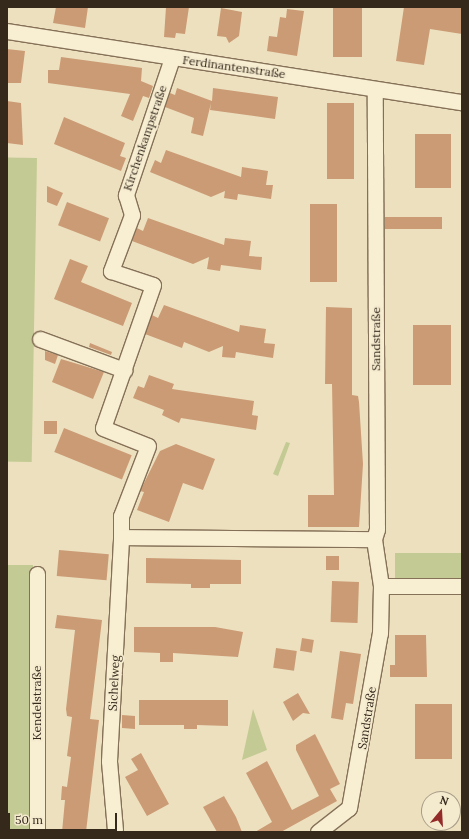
<!DOCTYPE html>
<html>
<head>
<meta charset="utf-8">
<style>
	body { margin:0 }
	#map { position:relative; width:469px; height:839px; overflow:hidden; background:#ede0bf; font-family:Lora,serif }
	div>[style] { position:absolute }
	.green>* { inset:0; background:#c3ca93; transform-origin:0 0 }
	.building>* { inset:0; background:#cb9b75; transform-origin:0 0 }
	.roads { filter:drop-shadow(1px 0 #857158) drop-shadow(-1px 0 #857158) drop-shadow(0 1px #857158) drop-shadow(0 -1px #857158) }
	.street>* { height:15px; margin:-7.5px; padding:0 7.5px; transform-origin:7.5px; border-radius:7.5px; background:#f8eed2 }
	span { translate:-50% -50%; white-space:nowrap; text-align:center; line-height:1.15; -webkit-text-stroke:3.5px #f4eace; paint-order:stroke }
	.street-label { font-size:12px; color:#35291c }
	.frame { position:absolute; inset:0; border:8px solid #35291c; pointer-events:none }
	.north { position:absolute; left:421px; top:791px; width:40px; height:40px; box-sizing:border-box; background:#f4eace; border:1px solid #a89d87; border-radius:50%; rotate:18deg; font-size:11px; font-weight:700; line-height:16px; text-align:center; color:#35291c }
	.north::after { content:''; display:block; margin:auto; width:14px; height:18px; background:#932b29; clip-path:polygon(50% 0,100% 100%,50% 72%,0 100%) }
	.scale { position:absolute; left:8px; top:813px; width:109px; height:18px; box-sizing:border-box; border:2px solid #35291c; border-top:0; padding-left:5px; font-size:12px; line-height:14px; white-space:nowrap; color:#35291c; -webkit-text-stroke:3px #f4eace; paint-order:stroke }
</style>
</head>
<body>
<div id="map">
	<div class="green">
		<i style="left:37px;top:158px;width:304px;height:30px;rotate:91deg"></i>
		<i style="clip-path:polygon(286px 442px,290px 443px,278px 476px,273px 474px)"></i>
		<i style="left:462px;top:553px;width:26px;height:67px;rotate:90deg"></i>
		<i style="left:33px;top:565px;width:267px;height:26px;rotate:90deg"></i>
		<i style="clip-path:polygon(253px 709px,267px 750px,242px 760px)"></i>
	</div>
	<div class="building">
		<i style="clip-path:polygon(56px 7px,88px 7px,85px 28px,53px 23px)"></i>
		<i style="clip-path:polygon(166px 7px,189px 7px,185px 34px,176px 33px,175px 38px,164px 37px)"></i>
		<i style="left:333px;top:7px;width:29px;height:50px"></i>
		<i style="clip-path:polygon(404px 7px,462px 7px,462px 34px,430px 29px,424px 65px,396px 61px)"></i>
		<i style="clip-path:polygon(221px 8px,242px 12px,239px 36px,229px 43px,226px 37px,217px 36px)"></i>
		<i style="clip-path:polygon(287px 9px,304px 11px,297px 56px,267px 51px,269px 36px,277px 37px,280px 17px,286px 18px)"></i>
		<i style="clip-path:polygon(7px 49px,25px 51px,21px 83px,7px 83px)"></i>
		<i style="clip-path:polygon(61px 57px,142px 68px,141px 81px,153px 86px,149px 98px,143px 96px,133px 121px,121px 116px,130px 94px,48px 83px,48px 70px,59px 70px)"></i>
		<i style="clip-path:polygon(177px 88px,212px 101px,213px 88px,278px 97px,275px 119px,210px 110px,211px 103px,203px 136px,191px 133px,194px 118px,165px 107px,170px 93px,175px 95px)"></i>
		<i style="clip-path:polygon(7px 101px,21px 103px,23px 145px,7px 143px)"></i>
		<i style="left:327px;top:103px;width:27px;height:76px"></i>
		<i style="clip-path:polygon(64px 117px,125px 143px,120px 156px,126px 158px,121px 171px,54px 144px)"></i>
		<i style="left:415px;top:134px;width:36px;height:54px"></i>
		<i style="clip-path:polygon(166px 150px,241px 177px,242px 167px,268px 171px,266px 185px,273px 185px,271px 199px,238px 194px,237px 200px,224px 198px,225px 191px,211px 197px,150px 172px,155px 160px,161px 163px)"></i>
		<i style="clip-path:polygon(47px 186px,63px 193px,57px 206px,47px 202px)"></i>
		<i style="left:67px;top:202px;width:45px;height:25px;rotate:21deg"></i>
		<i style="left:310px;top:204px;width:27px;height:78px"></i>
		<i style="left:385px;top:217px;width:57px;height:12px"></i>
		<i style="clip-path:polygon(148px 218px,224px 245px,225px 238px,251px 241px,249px 256px,262px 257px,261px 270px,221px 265px,220px 271px,207px 269px,209px 257px,193px 264px,132px 241px,137px 228px,143px 231px)"></i>
		<i style="clip-path:polygon(70px 259px,88px 266px,81px 282px,132px 303px,123px 326px,54px 299px)"></i>
		<i style="clip-path:polygon(164px 305px,239px 332px,240px 325px,266px 329px,264px 343px,275px 344px,273px 358px,236px 352px,235px 358px,222px 357px,223px 346px,209px 352px,184px 342px,182px 348px,145px 334px,152px 315px,158px 318px)"></i>
		<i style="clip-path:polygon(326px 307px,352px 308px,352px 395px,358px 396px,359px 402px,363px 464px,359px 527px,308px 527px,308px 495px,334px 495px,332px 384px,325px 384px)"></i>
		<i style="left:413px;top:325px;width:38px;height:60px"></i>
		<i style="clip-path:polygon(90px 343px,112px 352px,111px 355px,89px 347px)"></i>
		<i style="clip-path:polygon(45px 351px,58px 355px,55px 364px,45px 360px)"></i>
		<i style="clip-path:polygon(61px 359px,104px 372px,93px 399px,52px 382px)"></i>
		<i style="clip-path:polygon(149px 375px,174px 384px,172px 389px,254px 401px,252px 415px,258px 416px,256px 430px,181px 418px,179px 423px,162px 415px,164px 410px,133px 398px,138px 386px,144px 388px)"></i>
		<i style="left:44px;top:421px;width:13px;height:13px"></i>
		<i style="left:64px;top:428px;width:73px;height:26px;rotate:22deg"></i>
		<i style="clip-path:polygon(176px 444px,215px 459px,203px 490px,183px 483px,169px 522px,137px 510px,144px 492px,140px 491px,160px 451px)"></i>
		<i style="left:59px;top:550px;width:50px;height:26px;rotate:5deg"></i>
		<i style="left:326px;top:556px;width:13px;height:14px"></i>
		<i style="clip-path:polygon(146px 558px,241px 560px,241px 584px,210px 584px,210px 588px,191px 588px,191px 584px,146px 583px)"></i>
		<i style="left:332px;top:581px;width:27px;height:41px;rotate:2deg"></i>
		<i style="clip-path:polygon(57px 615px,102px 620px,90px 719px,99px 720px,86px 832px,62px 832px,65px 800px,61px 800px,62px 786px,67px 787px,71px 757px,67px 756px,72px 717px,67px 716px,66px 709px,75px 630px,55px 628px)"></i>
		<i style="clip-path:polygon(134px 627px,215px 627px,243px 632px,238px 657px,173px 653px,173px 662px,160px 662px,160px 653px,134px 652px)"></i>
		<i style="clip-path:polygon(395px 635px,426px 635px,427px 677px,390px 677px,390px 665px,395px 665px)"></i>
		<i style="left:302px;top:638px;width:12px;height:13px;rotate:9deg"></i>
		<i style="left:276px;top:648px;width:21px;height:20px;rotate:8deg"></i>
		<i style="clip-path:polygon(340px 651px,361px 654px,353px 704px,346px 703px,343px 720px,331px 718px)"></i>
		<i style="clip-path:polygon(298px 693px,310px 714px,303px 713px,293px 721px,283px 702px)"></i>
		<i style="clip-path:polygon(139px 700px,228px 700px,228px 726px,197px 725px,197px 729px,184px 729px,184px 725px,139px 725px)"></i>
		<i style="left:415px;top:704px;width:37px;height:55px"></i>
		<i style="clip-path:polygon(122px 715px,135px 716px,135px 729px,122px 728px)"></i>
		<i style="clip-path:polygon(315px 734px,340px 784px,330px 789px,337px 801px,281px 832px,255px 832px,272px 822px,246px 773px,267px 761px,292px 810px,319px 796px,296px 750px,296px 745px)"></i>
		<i style="clip-path:polygon(141px 753px,169px 804px,147px 816px,125px 777px,138px 770px,131px 759px)"></i>
		<i style="clip-path:polygon(224px 796px,236px 817px,242px 832px,217px 832px,203px 807px)"></i>
	</div>
	<div class="roads">
		<div class="street">
			<i style="left:7px;top:31px;width:461px;rotate:8.9deg"></i>
			<i style="left:172px;top:58px;width:145px;rotate:108.6deg"></i>
			<i style="left:126px;top:195px;width:21px;rotate:73deg"></i>
			<i style="left:132px;top:215px;width:60px;rotate:110.6deg"></i>
			<i style="left:111px;top:271px;width:44px;rotate:18.4deg"></i>
			<i style="left:153px;top:285px;width:151px;rotate:109.3deg"></i>
			<i style="left:103px;top:428px;width:48px;rotate:21.8deg"></i>
			<i style="left:148px;top:446px;width:75px;rotate:111.1deg"></i>
			<i style="left:121px;top:516px;width:21px;rotate:90deg"></i>
			<i style="left:121px;top:537px;width:253px;rotate:0.5deg"></i>
			<i style="left:40px;top:339px;width:90px;rotate:20.3deg"></i>
			<i style="left:37px;top:574px;width:258px;rotate:90deg"></i>
			<i style="left:381px;top:586px;width:81px"></i>
			<i style="left:115px;top:830px;width:69px;rotate:-95deg"></i>
			<i style="left:109px;top:761px;width:224px;rotate:-86.9deg"></i>
			<i style="left:318px;top:832px;width:39px;rotate:-38deg"></i>
			<i style="left:349px;top:808px;width:178px;rotate:-80deg"></i>
			<i style="left:380px;top:633px;width:47px;rotate:-88.8deg"></i>
			<i style="left:381px;top:586px;width:48px;rotate:-98.5deg"></i>
			<i style="left:374px;top:539px;width:10px;rotate:-73deg"></i>
			<i style="left:377px;top:529px;width:439px;rotate:-90.3deg"></i>
		</div>
	</div>
	<div class="street-label">
		<span style="left:234px;top:67px;rotate:8deg">Ferdinantenstraße</span>
		<span style="left:145px;top:138px;rotate:-71deg">Kirchenkampstraße</span>
		<span style="left:376px;top:339px;rotate:-90deg">Sandstraße</span>
		<span style="left:114px;top:683px;rotate:-87deg">Sichelweg</span>
		<span style="left:37px;top:703px;rotate:-90deg">Kendelstraße</span>
		<span style="left:367px;top:718px;rotate:-81deg">Sandstraße</span>
	</div>
	<div class="frame"></div>
	<div class="north">N</div>
	<div class="scale">50 m</div>
</div>
</body>
</html>
